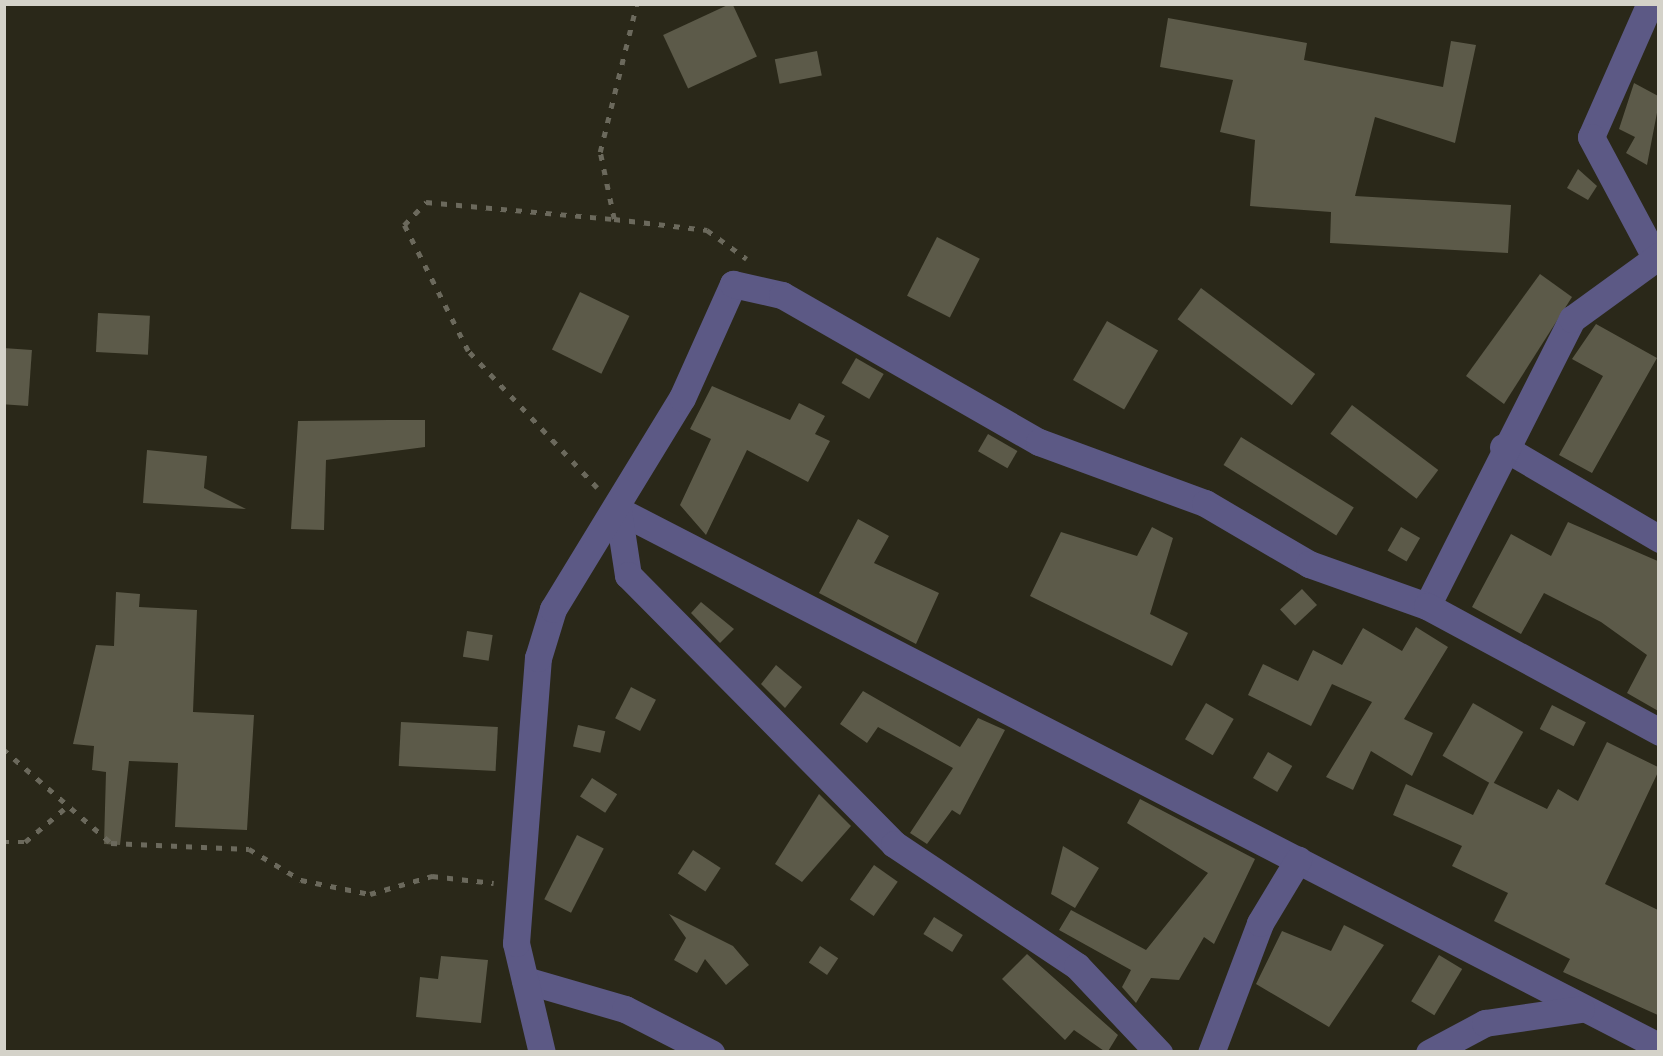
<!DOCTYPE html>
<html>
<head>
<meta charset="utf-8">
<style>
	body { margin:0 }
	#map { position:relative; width:1663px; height:1056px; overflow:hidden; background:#2a2819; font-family:Barlow,sans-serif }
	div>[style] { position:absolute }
	.building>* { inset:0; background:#5c5a49; transform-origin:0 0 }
	.path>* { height:4.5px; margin-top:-2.25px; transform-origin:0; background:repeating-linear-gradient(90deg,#6b695c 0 6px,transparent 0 15px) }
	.street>* { height:27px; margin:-13.5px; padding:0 13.5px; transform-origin:13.5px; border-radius:13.5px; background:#5c5985 }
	span { translate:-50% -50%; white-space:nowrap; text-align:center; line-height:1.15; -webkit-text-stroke:12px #11100a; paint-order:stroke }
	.frame { position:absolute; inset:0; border:6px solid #d4d2c9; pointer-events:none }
</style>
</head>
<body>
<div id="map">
	<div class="building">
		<i style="left:732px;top:3px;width:59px;height:76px;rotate:65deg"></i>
		<i style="clip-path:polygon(1168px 18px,1307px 43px,1304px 60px,1443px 87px,1451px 41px,1476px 45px,1455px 143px,1375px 117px,1355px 196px,1511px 205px,1508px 253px,1330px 243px,1331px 212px,1250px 206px,1255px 140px,1220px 132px,1233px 80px,1160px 67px)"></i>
		<i style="left:817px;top:51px;width:25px;height:43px;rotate:79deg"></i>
		<i style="clip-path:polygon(1634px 83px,1660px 97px,1647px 165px,1626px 153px,1635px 137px,1619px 129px)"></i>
		<i style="clip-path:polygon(1578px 169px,1597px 186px,1588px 200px,1567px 188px)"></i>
		<i style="left:937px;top:237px;width:48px;height:66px;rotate:27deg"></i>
		<i style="clip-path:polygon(1540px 274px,1572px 297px,1504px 404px,1466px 376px)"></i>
		<i style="left:1201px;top:288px;width:143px;height:39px;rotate:37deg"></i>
		<i style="left:580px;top:292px;width:55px;height:64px;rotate:26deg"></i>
		<i style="left:98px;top:313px;width:52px;height:39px;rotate:3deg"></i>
		<i style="left:1107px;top:321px;width:59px;height:68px;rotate:30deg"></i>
		<i style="clip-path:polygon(1596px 324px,1657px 358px,1592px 473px,1559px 455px,1603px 376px,1572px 359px)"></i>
		<i style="left:3px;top:348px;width:29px;height:56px;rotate:4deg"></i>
		<i style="left:856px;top:358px;width:32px;height:29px;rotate:30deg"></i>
		<i style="clip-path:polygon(712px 386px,790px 420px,799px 403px,825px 416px,815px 434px,830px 441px,808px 482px,747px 450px,706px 535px,680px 505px,711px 439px,690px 429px)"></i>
		<i style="left:1352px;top:405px;width:108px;height:36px;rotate:37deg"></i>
		<i style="clip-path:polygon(389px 420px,425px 420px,425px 447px,326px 460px,324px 530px,291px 529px,298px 421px)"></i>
		<i style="left:988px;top:434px;width:34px;height:20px;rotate:30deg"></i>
		<i style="left:1241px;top:437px;width:133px;height:33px;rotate:32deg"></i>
		<i style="clip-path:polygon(147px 450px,207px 456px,204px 488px,246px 509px,143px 503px)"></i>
		<i style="clip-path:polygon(858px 519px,889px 536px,874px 563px,939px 593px,916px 644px,819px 593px)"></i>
		<i style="clip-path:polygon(1568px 522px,1660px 562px,1660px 712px,1627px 693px,1647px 655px,1601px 622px,1544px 593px,1521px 634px,1472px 607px,1511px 534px,1551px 556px)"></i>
		<i style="clip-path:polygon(1152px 527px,1173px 538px,1150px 614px,1188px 633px,1172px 666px,1030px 596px,1061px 532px,1137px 556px)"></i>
		<i style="left:1401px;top:527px;width:22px;height:27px;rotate:30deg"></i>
		<i style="left:1302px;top:589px;width:22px;height:30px;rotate:47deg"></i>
		<i style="clip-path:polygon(116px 592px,140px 594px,139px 607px,197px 610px,193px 712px,254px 715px,247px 830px,175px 827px,178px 763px,129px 761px,120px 845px,104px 844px,106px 772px,92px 770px,94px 746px,73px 744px,96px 645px,114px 646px)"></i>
		<i style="clip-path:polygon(701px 602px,734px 629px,720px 643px,691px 613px)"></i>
		<i style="clip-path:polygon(1416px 627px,1448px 647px,1404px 719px,1433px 733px,1412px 776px,1371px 751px,1353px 790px,1326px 777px,1372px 702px,1332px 684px,1311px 726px,1248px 695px,1263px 664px,1298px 681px,1313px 650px,1342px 665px,1363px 628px,1402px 651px)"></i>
		<i style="left:467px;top:631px;width:26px;height:26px;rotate:9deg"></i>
		<i style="clip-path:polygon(776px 665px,802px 687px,785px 708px,761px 684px)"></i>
		<i style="left:631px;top:687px;width:28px;height:35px;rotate:27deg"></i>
		<i style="clip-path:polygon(863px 691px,960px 747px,978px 718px,1005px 730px,960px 815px,952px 810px,927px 844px,910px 833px,953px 768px,878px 727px,867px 743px,840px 724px)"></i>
		<i style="left:1206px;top:703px;width:32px;height:42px;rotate:30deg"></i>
		<i style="left:1473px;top:703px;width:58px;height:61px;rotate:30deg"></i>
		<i style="left:1552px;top:705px;width:38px;height:27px;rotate:27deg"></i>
		<i style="left:401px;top:722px;width:97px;height:44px;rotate:3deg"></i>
		<i style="left:578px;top:725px;width:28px;height:22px;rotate:13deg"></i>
		<i style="clip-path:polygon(1607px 742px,1660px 768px,1605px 884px,1660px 911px,1660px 1016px,1563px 972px,1570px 959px,1494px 921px,1508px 893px,1452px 866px,1462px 846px,1393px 815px,1406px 784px,1473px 815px,1490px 781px,1547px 809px,1558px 789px,1578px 801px)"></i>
		<i style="left:1268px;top:752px;width:28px;height:30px;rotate:30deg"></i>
		<i style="left:592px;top:778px;width:30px;height:22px;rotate:33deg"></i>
		<i style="clip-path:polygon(819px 794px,851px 826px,802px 882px,775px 864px)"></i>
		<i style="clip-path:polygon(1140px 799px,1255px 859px,1214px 944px,1204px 937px,1179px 980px,1151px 978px,1136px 1003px,1122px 987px,1131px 970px,1059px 930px,1071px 910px,1146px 950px,1208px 873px,1127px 823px)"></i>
		<i style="left:577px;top:835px;width:30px;height:72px;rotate:27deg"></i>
		<i style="clip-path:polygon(1063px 846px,1099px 868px,1075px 908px,1051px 894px)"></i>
		<i style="left:693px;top:850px;width:33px;height:28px;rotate:33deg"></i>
		<i style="left:874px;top:865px;width:29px;height:42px;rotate:35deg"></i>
		<i style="clip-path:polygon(669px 914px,733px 946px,749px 965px,726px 985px,705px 959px,697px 973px,674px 960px,686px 938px)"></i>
		<i style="left:934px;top:917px;width:34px;height:20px;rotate:32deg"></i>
		<i style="clip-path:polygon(1344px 925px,1384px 945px,1329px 1027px,1256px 984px,1282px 931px,1331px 951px)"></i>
		<i style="left:820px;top:946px;width:22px;height:20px;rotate:34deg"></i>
		<i style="clip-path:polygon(1027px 954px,1118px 1035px,1107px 1053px,1074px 1030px,1065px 1040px,1002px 979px)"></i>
		<i style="left:1439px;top:955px;width:27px;height:54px;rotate:31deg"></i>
		<i style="clip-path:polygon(441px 956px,488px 960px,481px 1023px,416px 1017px,420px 977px,438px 979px)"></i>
	</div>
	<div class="path">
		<i style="left:614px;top:219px;width:94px;rotate:6.7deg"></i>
		<i style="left:707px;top:230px;width:49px;rotate:35.9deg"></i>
		<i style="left:597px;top:488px;width:188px;rotate:-133.3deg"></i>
		<i style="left:468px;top:351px;width:141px;rotate:-116.9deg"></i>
		<i style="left:404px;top:225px;width:32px;rotate:-46deg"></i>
		<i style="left:426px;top:202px;width:189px;rotate:5.2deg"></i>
		<i style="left:614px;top:219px;width:68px;rotate:-101.8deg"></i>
		<i style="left:600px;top:152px;width:154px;rotate:-76.1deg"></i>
		<i style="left:3px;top:749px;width:143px;rotate:41deg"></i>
		<i style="left:111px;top:843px;width:138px;rotate:2.5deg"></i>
		<i style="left:249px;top:849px;width:61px;rotate:30.8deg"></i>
		<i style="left:301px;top:880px;width:70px;rotate:11.5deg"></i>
		<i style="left:370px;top:894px;width:65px;rotate:-16.2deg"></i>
		<i style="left:432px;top:876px;width:62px;rotate:6.4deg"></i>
		<i style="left:3px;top:842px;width:22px"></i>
		<i style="left:25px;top:842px;width:51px;rotate:-40.2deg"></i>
	</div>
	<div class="street">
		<i style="left:1650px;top:3px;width:146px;rotate:113.8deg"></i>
		<i style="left:1591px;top:137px;width:136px;rotate:61.9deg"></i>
		<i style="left:1503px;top:447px;width:182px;rotate:30.4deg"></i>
		<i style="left:618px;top:510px;width:1172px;rotate:27.26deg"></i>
		<i style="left:618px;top:510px;width:66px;rotate:81.3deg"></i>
		<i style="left:628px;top:575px;width:378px;rotate:45.3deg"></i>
		<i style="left:894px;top:844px;width:220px;rotate:33.7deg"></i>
		<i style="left:1077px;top:966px;width:120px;rotate:46.7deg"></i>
		<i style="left:1427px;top:606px;width:322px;rotate:-63.2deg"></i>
		<i style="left:1572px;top:319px;width:109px;rotate:-36deg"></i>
		<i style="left:525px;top:980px;width:104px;rotate:16.2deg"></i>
		<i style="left:625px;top:1009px;width:97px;rotate:27.1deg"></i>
		<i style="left:542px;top:1053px;width:113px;rotate:-103.3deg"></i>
		<i style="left:516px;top:943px;width:286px;rotate:-85.6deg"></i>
		<i style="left:538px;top:658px;width:51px;rotate:-73deg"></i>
		<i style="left:553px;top:609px;width:247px;rotate:-58.6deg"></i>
		<i style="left:682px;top:398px;width:125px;rotate:-65.9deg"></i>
		<i style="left:733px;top:284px;width:50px;rotate:12.7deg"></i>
		<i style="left:782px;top:295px;width:296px;rotate:29.8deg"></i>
		<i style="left:1039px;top:442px;width:177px;rotate:20.2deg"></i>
		<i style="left:1205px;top:503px;width:121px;rotate:30.4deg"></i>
		<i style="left:1309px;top:564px;width:125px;rotate:19.6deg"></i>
		<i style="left:1427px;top:606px;width:265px;rotate:28.4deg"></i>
		<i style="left:1211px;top:1053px;width:139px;rotate:-69.3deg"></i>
		<i style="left:1260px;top:923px;width:74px;rotate:-58.9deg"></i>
		<i style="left:1429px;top:1053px;width:64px;rotate:-28.2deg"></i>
		<i style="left:1485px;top:1023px;width:97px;rotate:-8.3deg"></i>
	</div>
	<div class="frame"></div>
</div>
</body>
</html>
